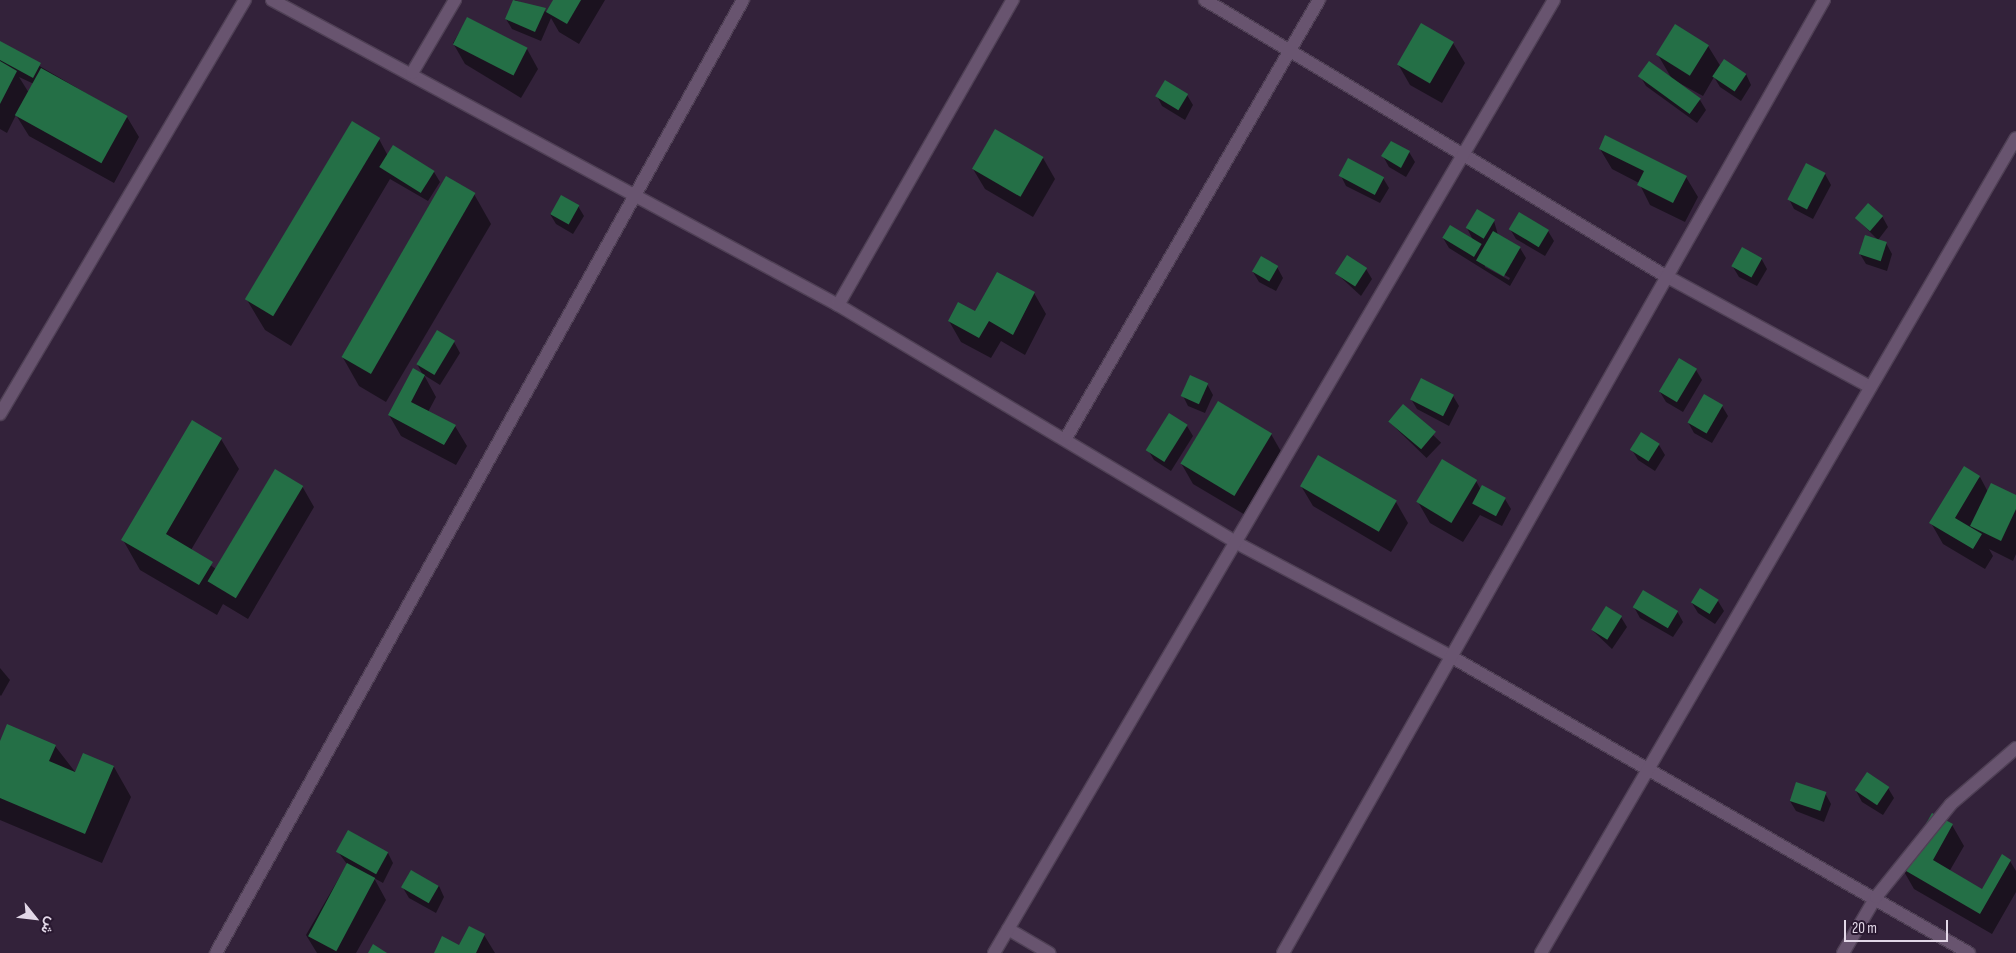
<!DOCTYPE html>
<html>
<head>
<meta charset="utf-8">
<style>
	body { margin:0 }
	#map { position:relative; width:2016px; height:953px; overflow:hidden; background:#33223a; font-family:"Sofia Sans Condensed",Vazirmatn,sans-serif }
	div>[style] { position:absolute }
	.shadow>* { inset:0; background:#0007; transform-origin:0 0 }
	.building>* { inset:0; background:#246f46; transform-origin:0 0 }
	.roads { filter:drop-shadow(1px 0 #4f4055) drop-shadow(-1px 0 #4f4055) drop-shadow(0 1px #4f4055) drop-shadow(0 -1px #4f4055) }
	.minor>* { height:12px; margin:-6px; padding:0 6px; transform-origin:6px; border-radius:6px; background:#68546f }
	span { translate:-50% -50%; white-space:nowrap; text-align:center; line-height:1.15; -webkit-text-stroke:4.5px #291830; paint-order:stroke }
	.north { position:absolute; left:10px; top:893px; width:50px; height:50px; -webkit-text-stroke:4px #291830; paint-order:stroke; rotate:119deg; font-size:14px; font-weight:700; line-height:20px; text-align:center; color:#e3d8e8 }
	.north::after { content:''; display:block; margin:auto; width:18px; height:22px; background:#e3d8e8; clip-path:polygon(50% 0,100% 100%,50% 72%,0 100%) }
	.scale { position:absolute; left:1844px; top:920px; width:104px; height:22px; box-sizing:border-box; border:2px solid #e3d8e8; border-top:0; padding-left:6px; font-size:15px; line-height:18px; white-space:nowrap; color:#e3d8e8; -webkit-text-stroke:4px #291830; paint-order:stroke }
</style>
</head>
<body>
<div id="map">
	<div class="shadow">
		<i style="clip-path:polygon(515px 0,547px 12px,554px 0,605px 0,579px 44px,559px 32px,551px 18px,541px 41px,512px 29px,506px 19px)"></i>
		<i style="clip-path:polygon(468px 18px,527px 49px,538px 69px,521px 98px,465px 64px,453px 43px)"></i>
		<i style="clip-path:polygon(evenodd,0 43px,127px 117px,139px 137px,114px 183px,29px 136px,16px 115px,7px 133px,0 129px,0 43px,19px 77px,34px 84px,29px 93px,19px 77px)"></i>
		<i style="clip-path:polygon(1453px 43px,1465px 63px,1442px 103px,1410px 85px,1398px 64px)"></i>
		<i style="clip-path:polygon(1708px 46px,1721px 67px,1746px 74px,1751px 85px,1741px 101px,1720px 87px,1714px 77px,1703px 96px,1672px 79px,1658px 55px)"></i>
		<i style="clip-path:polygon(1649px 63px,1700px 100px,1706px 110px,1697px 123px,1646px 86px,1640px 76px)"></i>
		<i style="clip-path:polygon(1187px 95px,1193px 105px,1185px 120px,1162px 106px,1157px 96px)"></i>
		<i style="clip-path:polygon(379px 139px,388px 156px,434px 172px,440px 182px,428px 201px,390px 179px,291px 346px,265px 330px,247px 300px)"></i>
		<i style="clip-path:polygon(1600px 149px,1686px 177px,1698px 197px,1685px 222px,1650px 205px,1639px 183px,1612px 169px)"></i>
		<i style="clip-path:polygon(1409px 152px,1415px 162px,1406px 177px,1389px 167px,1383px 156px)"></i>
		<i style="clip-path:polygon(1043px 158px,1055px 179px,1033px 217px,985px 189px,973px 169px)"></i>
		<i style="clip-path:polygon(1825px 174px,1831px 185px,1813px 219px,1794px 209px,1789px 199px)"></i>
		<i style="clip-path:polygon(1341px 176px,1383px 178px,1389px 188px,1380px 203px,1346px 186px)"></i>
		<i style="clip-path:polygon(474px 194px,491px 224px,386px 402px,359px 386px,342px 356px)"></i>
		<i style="clip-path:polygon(578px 206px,584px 216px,573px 234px,556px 224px,550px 214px)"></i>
		<i style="clip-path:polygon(evenodd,1478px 211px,1494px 221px,1498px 235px,1520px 248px,1526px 258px,1510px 286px,1449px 248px,1443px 238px,1473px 240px,1467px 228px,1478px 211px,1485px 264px,1510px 278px,1509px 280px,1485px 267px,1485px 264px)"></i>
		<i style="clip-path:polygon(1882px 216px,1888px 227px,1878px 240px,1857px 219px)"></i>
		<i style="clip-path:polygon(1510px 229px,1548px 231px,1554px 241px,1545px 256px,1516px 239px)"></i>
		<i style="clip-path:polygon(1886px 243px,1892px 254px,1887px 271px,1866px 264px,1860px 254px)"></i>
		<i style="clip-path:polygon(1261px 258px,1277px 267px,1283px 278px,1276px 291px,1259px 282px,1253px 272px)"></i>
		<i style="clip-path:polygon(1761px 258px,1767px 269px,1757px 286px,1739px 277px,1733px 267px)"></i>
		<i style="clip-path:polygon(1366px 269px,1372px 279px,1361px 296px,1336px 273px)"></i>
		<i style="clip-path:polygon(1034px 293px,1046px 314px,1025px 355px,1001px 341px,991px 358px,961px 342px,949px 321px)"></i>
		<i style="clip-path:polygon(437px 332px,454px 342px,460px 353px,440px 385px,424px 375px,436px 397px,428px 412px,455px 426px,467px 446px,456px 465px,401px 436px,389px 415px,423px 375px,417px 364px)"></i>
		<i style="clip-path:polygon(1696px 370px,1702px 380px,1683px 412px,1666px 402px,1660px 392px)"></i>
		<i style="clip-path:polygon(1207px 384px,1213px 395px,1205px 413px,1188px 406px,1183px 396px)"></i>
		<i style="clip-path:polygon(1453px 396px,1459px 406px,1449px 426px,1417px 409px,1411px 399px)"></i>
		<i style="clip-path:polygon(1218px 402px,1271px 434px,1283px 455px,1247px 516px,1193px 484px,1181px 463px)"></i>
		<i style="left:1403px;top:406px;width:53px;height:21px;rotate:44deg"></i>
		<i style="clip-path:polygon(1722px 406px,1728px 416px,1712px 443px,1694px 433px,1688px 422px)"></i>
		<i style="clip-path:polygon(1187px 426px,1193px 436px,1171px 471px,1154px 460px,1148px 450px)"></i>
		<i style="clip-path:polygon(221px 439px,239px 469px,191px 550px,217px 570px,302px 486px,314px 507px,248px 619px,223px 604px,217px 615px,140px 570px,123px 540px)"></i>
		<i style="clip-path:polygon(1659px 445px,1665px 455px,1655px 471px,1638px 460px,1632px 450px)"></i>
		<i style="clip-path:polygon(1980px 477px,1988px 492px,2016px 496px,2016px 554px,2013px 561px,1989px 549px,1993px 556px,1985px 569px,1943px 544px,1931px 523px)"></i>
		<i style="clip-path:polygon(1476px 481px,1481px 490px,1505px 499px,1511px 509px,1502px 526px,1480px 515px,1463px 542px,1430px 523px,1418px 502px)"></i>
		<i style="clip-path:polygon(1301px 486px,1396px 502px,1408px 523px,1391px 552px,1313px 506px)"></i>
		<i style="clip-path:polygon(1718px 601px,1724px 611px,1715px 624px,1698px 613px,1692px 603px)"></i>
		<i style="clip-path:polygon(1634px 607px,1677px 611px,1683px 622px,1673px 637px,1640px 618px)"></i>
		<i style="clip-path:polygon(1621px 617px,1627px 627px,1612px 649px,1592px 630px)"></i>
		<i style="clip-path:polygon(0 668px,10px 680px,1px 696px,0 695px)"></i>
		<i style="clip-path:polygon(0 744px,55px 746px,76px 773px,114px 767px,131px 797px,102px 863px,0 820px)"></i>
		<i style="clip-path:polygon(1888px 788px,1894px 798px,1883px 815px,1862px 802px,1856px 791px)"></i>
		<i style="clip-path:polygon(1825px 793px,1831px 804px,1824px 822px,1796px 811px,1790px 801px)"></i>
		<i style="clip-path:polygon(1952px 825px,1964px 846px,1949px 872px,1983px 891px,2010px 861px,2016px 871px,2016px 892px,1992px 934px,1914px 889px,1902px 868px)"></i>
		<i style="clip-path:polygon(348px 832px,388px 853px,393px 863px,383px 883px,374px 878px,386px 900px,356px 953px,317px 953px,306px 935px,347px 864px,338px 852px)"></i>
		<i style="clip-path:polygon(439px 886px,444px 897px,436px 913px,409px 898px,403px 888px)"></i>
		<i style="clip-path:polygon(484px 935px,495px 953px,435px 953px,460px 946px)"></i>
	</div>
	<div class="building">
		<i style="clip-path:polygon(513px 0,546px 8px,535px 32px,505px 19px)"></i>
		<i style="clip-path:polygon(553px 0,581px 0,567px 24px,546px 12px)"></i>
		<i style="left:467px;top:17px;width:68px;height:31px;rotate:27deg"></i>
		<i style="left:1421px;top:23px;width:38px;height:48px;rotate:30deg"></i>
		<i style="left:1675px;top:24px;width:40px;height:36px;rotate:32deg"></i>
		<i style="clip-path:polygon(0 41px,41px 63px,33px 78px,0 60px)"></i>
		<i style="left:1724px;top:59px;width:27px;height:21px;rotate:34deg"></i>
		<i style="clip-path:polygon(0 61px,17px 71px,0 104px)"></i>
		<i style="left:1649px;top:61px;width:64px;height:19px;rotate:36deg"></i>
		<i style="left:41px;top:68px;width:99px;height:54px;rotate:29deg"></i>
		<i style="left:1165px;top:80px;width:27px;height:19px;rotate:31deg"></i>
		<i style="left:352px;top:121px;width:33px;height:208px;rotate:31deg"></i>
		<i style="left:995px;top:129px;width:56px;height:46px;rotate:30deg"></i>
		<i style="clip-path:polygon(1605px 135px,1687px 176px,1673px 203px,1637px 185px,1644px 171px,1599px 149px)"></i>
		<i style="clip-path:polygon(1391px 141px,1410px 151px,1401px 168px,1381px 156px)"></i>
		<i style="left:393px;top:145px;width:49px;height:26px;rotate:32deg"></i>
		<i style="left:1348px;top:158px;width:41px;height:20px;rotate:28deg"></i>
		<i style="left:1806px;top:163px;width:22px;height:41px;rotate:27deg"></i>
		<i style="left:446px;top:176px;width:34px;height:209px;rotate:30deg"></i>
		<i style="left:561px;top:195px;width:21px;height:22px;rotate:29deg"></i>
		<i style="left:1868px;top:203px;width:20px;height:20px;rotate:41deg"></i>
		<i style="left:1477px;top:209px;width:21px;height:22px;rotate:31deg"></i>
		<i style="left:1519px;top:212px;width:35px;height:20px;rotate:31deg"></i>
		<i style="left:1450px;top:225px;width:37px;height:15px;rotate:31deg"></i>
		<i style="left:1493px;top:231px;width:32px;height:34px;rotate:30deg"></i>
		<i style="left:1865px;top:235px;width:23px;height:20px;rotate:18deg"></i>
		<i style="left:1742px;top:247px;width:23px;height:22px;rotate:29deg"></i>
		<i style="left:1347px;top:255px;width:24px;height:22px;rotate:33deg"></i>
		<i style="left:1261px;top:256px;width:20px;height:18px;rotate:30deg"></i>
		<i style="clip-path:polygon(997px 272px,1035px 292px,1013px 335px,989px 321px,979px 338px,948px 321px,958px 302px,975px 311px)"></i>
		<i style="left:437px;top:330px;width:21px;height:40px;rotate:31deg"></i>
		<i style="left:1679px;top:358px;width:21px;height:39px;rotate:31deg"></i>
		<i style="clip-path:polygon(413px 368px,425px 375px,411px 402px,456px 425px,444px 445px,388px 415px)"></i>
		<i style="left:1190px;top:375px;width:20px;height:23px;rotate:24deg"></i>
		<i style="left:1421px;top:378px;width:37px;height:24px;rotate:27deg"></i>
		<i style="left:1704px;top:394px;width:22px;height:33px;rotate:30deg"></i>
		<i style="left:1218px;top:401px;width:63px;height:73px;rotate:31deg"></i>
		<i style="left:1403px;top:404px;width:43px;height:23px;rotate:40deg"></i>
		<i style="left:1169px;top:413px;width:22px;height:44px;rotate:32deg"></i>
		<i style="clip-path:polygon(192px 420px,222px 438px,166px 534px,213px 562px,199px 585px,121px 540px)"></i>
		<i style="left:1641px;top:432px;width:22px;height:21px;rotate:32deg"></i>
		<i style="left:1318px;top:455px;width:91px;height:36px;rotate:30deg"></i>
		<i style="left:1442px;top:459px;width:41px;height:50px;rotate:31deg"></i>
		<i style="clip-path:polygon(1964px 466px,1980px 476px,1955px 518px,1982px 534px,1973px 549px,1929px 523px)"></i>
		<i style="left:275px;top:469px;width:33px;height:131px;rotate:31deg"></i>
		<i style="clip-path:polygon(1991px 483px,2016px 495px,2016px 509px,2001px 541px,1970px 526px)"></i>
		<i style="left:1482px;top:485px;width:27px;height:21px;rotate:28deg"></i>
		<i style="left:1700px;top:588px;width:22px;height:17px;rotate:32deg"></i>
		<i style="left:1643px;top:590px;width:41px;height:20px;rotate:31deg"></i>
		<i style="left:1606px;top:606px;width:19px;height:28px;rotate:32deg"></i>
		<i style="clip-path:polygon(7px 724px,56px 745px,49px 761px,75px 772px,83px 753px,114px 766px,85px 834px,0 798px,0 741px)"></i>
		<i style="left:1867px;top:772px;width:27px;height:22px;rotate:34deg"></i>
		<i style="left:1796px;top:782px;width:32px;height:20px;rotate:18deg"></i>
		<i style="clip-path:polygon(1932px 813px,1953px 824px,1933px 860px,1982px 889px,2002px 854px,2011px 860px,1980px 914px,1901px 868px)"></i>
		<i style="left:348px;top:830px;width:46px;height:25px;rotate:29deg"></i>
		<i style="left:347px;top:863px;width:32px;height:83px;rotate:28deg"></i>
		<i style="left:411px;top:870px;width:32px;height:20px;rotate:30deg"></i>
		<i style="clip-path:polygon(469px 926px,485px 934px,476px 953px,434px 953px,442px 936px,459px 945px)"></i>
		<i style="clip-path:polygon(373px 944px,387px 953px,368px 953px)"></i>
	</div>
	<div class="roads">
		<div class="minor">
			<i style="left:272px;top:0;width:643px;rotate:28.32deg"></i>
			<i style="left:838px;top:305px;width:462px;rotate:30.8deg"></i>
			<i style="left:1235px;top:542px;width:243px;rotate:27.9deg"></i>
			<i style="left:1450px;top:656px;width:598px;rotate:29.78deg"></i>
			<i style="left:1205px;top:0;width:535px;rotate:30.93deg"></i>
			<i style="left:1664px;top:275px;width:234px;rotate:28.5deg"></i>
			<i style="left:412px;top:73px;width:85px;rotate:-59.5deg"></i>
			<i style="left:838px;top:305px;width:352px;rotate:-60.2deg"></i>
			<i style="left:0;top:414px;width:481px;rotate:-59.4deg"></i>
			<i style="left:1066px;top:438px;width:506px;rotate:-59.99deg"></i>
			<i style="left:1008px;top:929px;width:48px;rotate:30.3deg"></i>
			<i style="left:216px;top:953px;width:1089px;rotate:-61.06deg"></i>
			<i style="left:994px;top:953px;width:1105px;rotate:-59.56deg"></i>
			<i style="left:1283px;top:953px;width:1096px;rotate:-60.42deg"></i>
			<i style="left:1541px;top:953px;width:943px;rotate:-59.77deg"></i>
			<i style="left:1843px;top:953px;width:65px;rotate:-59.5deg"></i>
			<i style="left:1876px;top:897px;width:119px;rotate:-51.1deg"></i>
			<i style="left:1951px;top:804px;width:86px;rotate:-40.7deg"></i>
		</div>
	</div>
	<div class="north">ش</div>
	<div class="scale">20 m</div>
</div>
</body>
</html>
